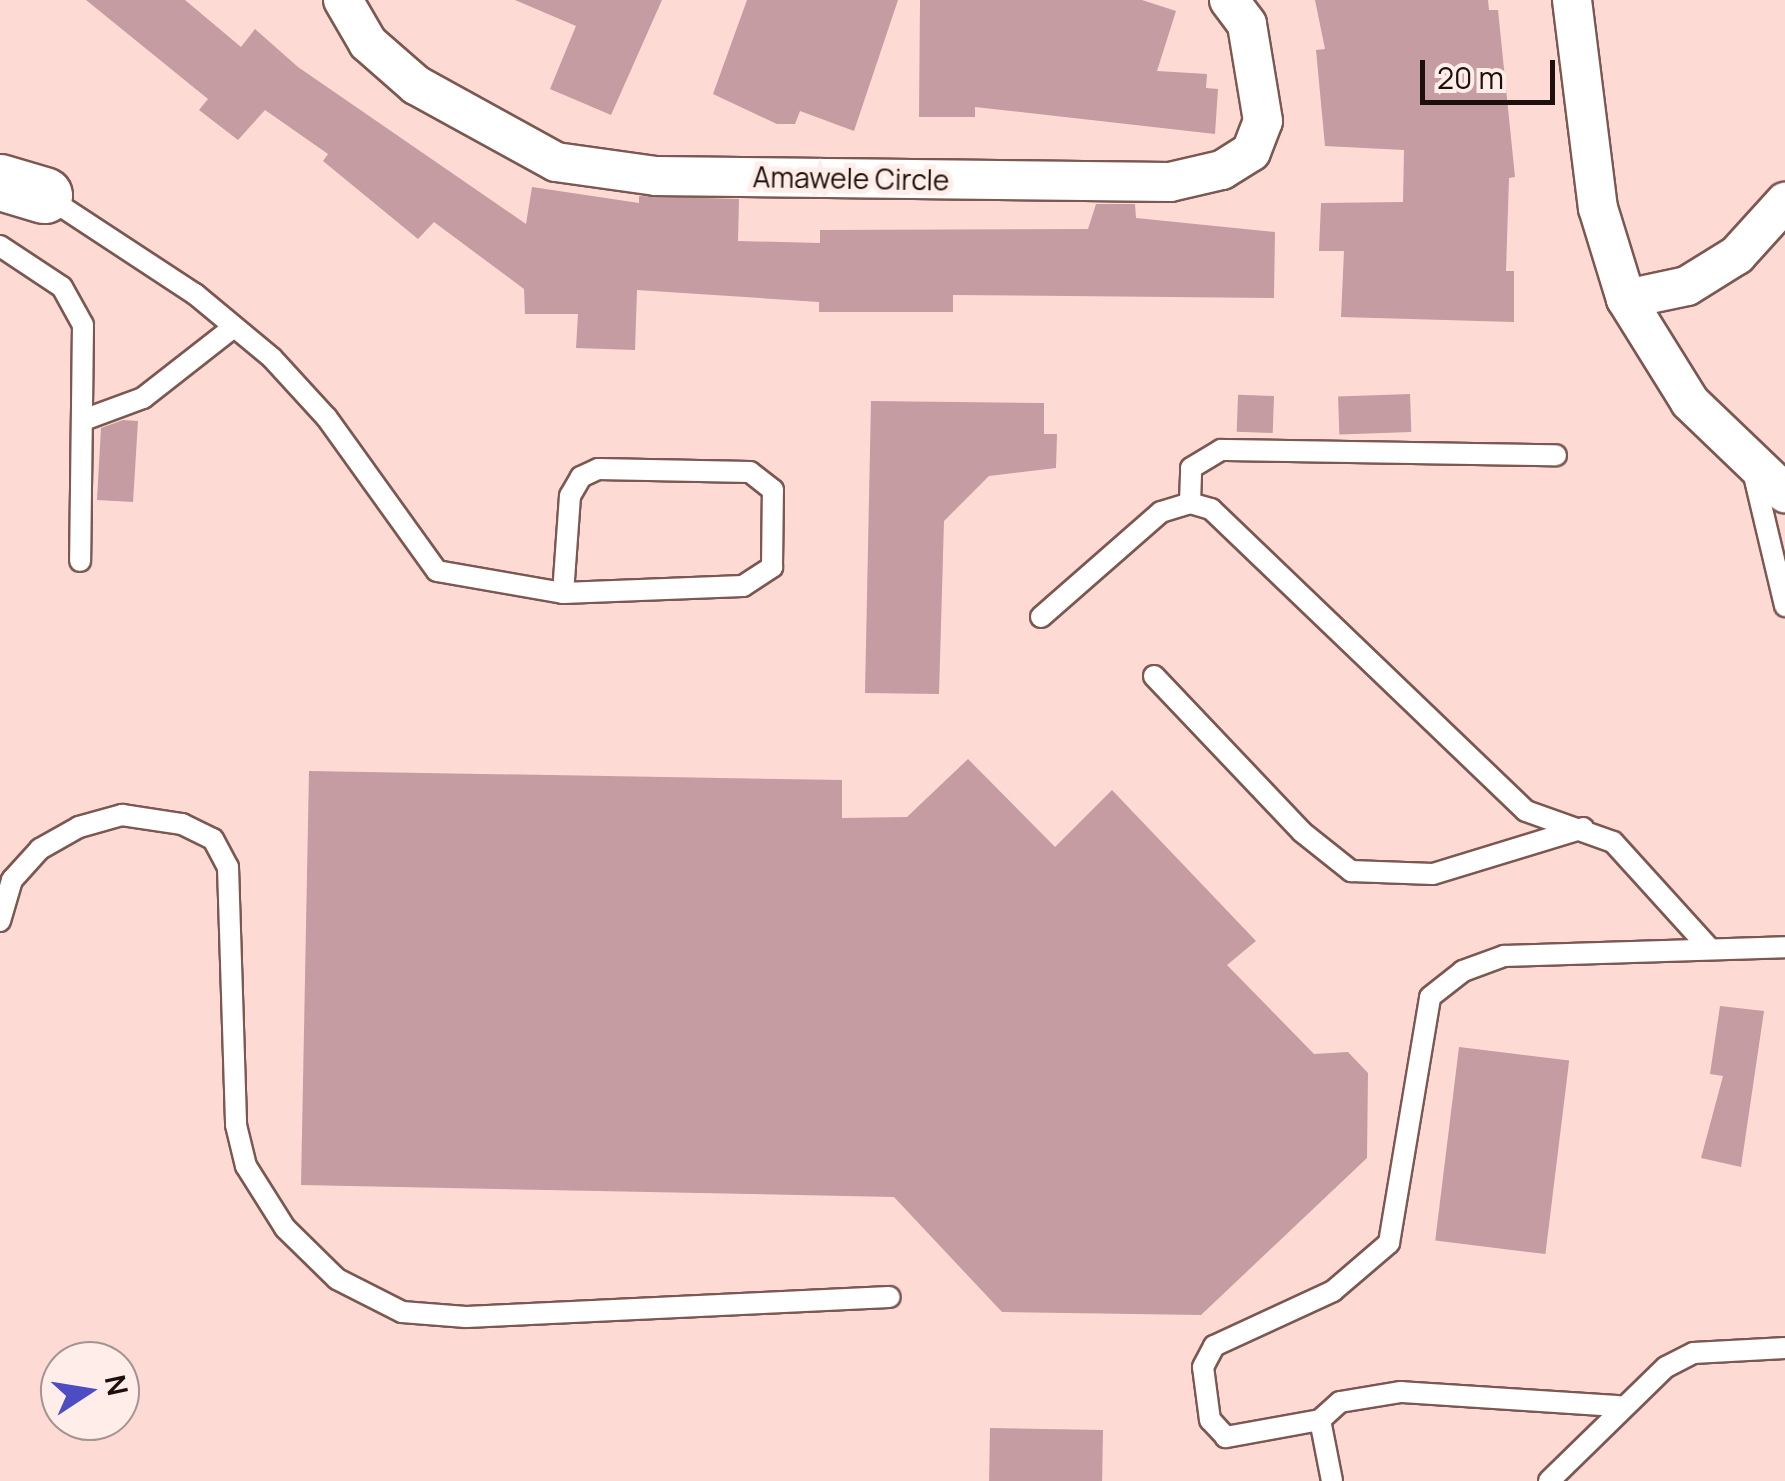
<!DOCTYPE html>
<html>
<head>
<meta charset="utf-8">
<style>
	body { margin:0 }
	#map { position:relative; width:1785px; height:1481px; overflow:hidden; background:#fddbd4; font-family:Manrope,sans-serif }
	div>[style] { position:absolute }
	.building>* { inset:0; background:#c49ca1; transform-origin:0 0 }
	.roads { filter:drop-shadow(2px 0 #7b5851) drop-shadow(-2px 0 #7b5851) drop-shadow(0 2px #7b5851) drop-shadow(0 -2px #7b5851) }
	.lane>* { height:20px; margin:-10px; padding:0 10px; transform-origin:10px; border-radius:10px; background:#fff }
	.street>* { height:38px; margin:-19px; padding:0 19px; transform-origin:19px; border-radius:19px; background:#fff }
	.secondary>* { height:55px; margin:-27.5px; padding:0 27.5px; transform-origin:27.5px; border-radius:27.5px; background:#fff }
	span { translate:-50% -50%; white-space:nowrap; text-align:center; line-height:1.15; -webkit-text-stroke:10px #feede9; paint-order:stroke }
	.street-label { font-size:28px; color:#1d0f0c }
	.north { position:absolute; left:40px; top:1341px; width:100px; height:100px; box-sizing:border-box; background:#feede9; border:2px solid #a49491; border-radius:50%; rotate:78deg; font-size:28px; font-weight:700; line-height:40px; text-align:center; color:#1d0f0c }
	.north::after { content:''; display:block; margin:auto; width:35px; height:45px; background:#4d4cc2; clip-path:polygon(50% 0,100% 100%,50% 72%,0 100%) }
	.scale { position:absolute; left:1420px; top:60px; width:135px; height:45px; box-sizing:border-box; border:5px solid #1d0f0c; border-top:0; padding-left:12px; font-size:30px; line-height:35px; white-space:nowrap; color:#1d0f0c; -webkit-text-stroke:8px #feede9; paint-order:stroke }
</style>
</head>
<body>
<div id="map">
	<div class="building">
		<i style="clip-path:polygon(86px 0,185px 0,241px 47px,255px 29px,298px 67px,526px 224px,532px 187px,639px 203px,639px 196px,739px 199px,738px 241px,820px 243px,820px 230px,1088px 229px,1096px 204px,1135px 204px,1136px 218px,1275px 232px,1274px 298px,953px 295px,953px 312px,819px 312px,819px 302px,637px 290px,635px 350px,576px 348px,578px 314px,525px 314px,524px 289px,434px 222px,418px 239px,323px 161px,328px 154px,265px 110px,238px 140px,199px 110px,208px 99px)"></i>
		<i style="clip-path:polygon(515px 0,662px 0,611px 115px,550px 89px,576px 26px)"></i>
		<i style="clip-path:polygon(747px 0,898px 0,854px 131px,800px 111px,795px 124px,777px 124px,713px 94px)"></i>
		<i style="clip-path:polygon(920px 0,1142px 0,1176px 11px,1157px 71px,1207px 74px,1206px 88px,1218px 89px,1215px 134px,975px 107px,975px 117px,919px 117px)"></i>
		<i style="clip-path:polygon(1315px 0,1488px 0,1489px 10px,1498px 10px,1515px 177px,1509px 178px,1506px 271px,1514px 271px,1514px 322px,1341px 317px,1344px 251px,1319px 251px,1321px 203px,1403px 202px,1404px 150px,1325px 146px,1316px 50px,1325px 49px)"></i>
		<i style="left:1410px;top:394px;width:38px;height:72px;rotate:88deg"></i>
		<i style="left:1274px;top:396px;width:37px;height:36px;rotate:92deg"></i>
		<i style="clip-path:polygon(871px 401px,1044px 403px,1044px 434px,1057px 434px,1056px 468px,989px 476px,944px 521px,939px 694px,865px 693px)"></i>
		<i style="clip-path:polygon(123px 420px,138px 421px,133px 502px,97px 500px,101px 428px)"></i>
		<i style="clip-path:polygon(968px 759px,1055px 847px,1112px 790px,1256px 941px,1227px 965px,1314px 1054px,1348px 1052px,1368px 1073px,1367px 1158px,1201px 1315px,1002px 1312px,894px 1197px,301px 1185px,309px 771px,842px 780px,842px 818px,907px 817px)"></i>
		<i style="clip-path:polygon(1720px 1006px,1764px 1011px,1741px 1167px,1701px 1158px,1723px 1076px,1710px 1074px)"></i>
		<i style="left:1459px;top:1047px;width:111px;height:195px;rotate:7deg"></i>
		<i style="left:990px;top:1428px;width:113px;height:53px;rotate:1deg"></i>
	</div>
	<div class="roads">
		<div class="lane">
			<i style="left:44px;top:195px;width:181px;rotate:33.3deg"></i>
			<i style="left:195px;top:294px;width:100px;rotate:39.7deg"></i>
			<i style="left:272px;top:358px;width:81px;rotate:47.5deg"></i>
			<i style="left:327px;top:418px;width:188px;rotate:54.3deg"></i>
			<i style="left:437px;top:571px;width:128px;rotate:9.9deg"></i>
			<i style="left:563px;top:593px;width:180px;rotate:-2.2deg"></i>
			<i style="left:743px;top:586px;width:35px;rotate:-33deg"></i>
			<i style="left:772px;top:567px;width:77px;rotate:-89.3deg"></i>
			<i style="left:773px;top:490px;width:29px;rotate:-142deg"></i>
			<i style="left:750px;top:472px;width:152px;rotate:-178.9deg"></i>
			<i style="left:598px;top:469px;width:19px;rotate:155deg"></i>
			<i style="left:581px;top:477px;width:22px;rotate:120deg"></i>
			<i style="left:570px;top:496px;width:97px;rotate:94.1deg"></i>
			<i style="left:0;top:246px;width:74px;rotate:33.5deg"></i>
			<i style="left:62px;top:287px;width:43px;rotate:61.1deg"></i>
			<i style="left:83px;top:325px;width:236px;rotate:90.7deg"></i>
			<i style="left:86px;top:419px;width:61px;rotate:-20.2deg"></i>
			<i style="left:143px;top:398px;width:115px;rotate:-38deg"></i>
			<i style="left:1752px;top:467px;width:143px;rotate:76.6deg"></i>
			<i style="left:1190px;top:503px;width:35px;rotate:-88deg"></i>
			<i style="left:1191px;top:468px;width:35px;rotate:-31deg"></i>
			<i style="left:1221px;top:450px;width:335px;rotate:0.9deg"></i>
			<i style="left:1041px;top:617px;width:159px;rotate:-41.2deg"></i>
			<i style="left:1161px;top:512px;width:30px;rotate:-17deg"></i>
			<i style="left:1190px;top:503px;width:22px;rotate:16deg"></i>
			<i style="left:1211px;top:509px;width:436px;rotate:43.8deg"></i>
			<i style="left:1526px;top:811px;width:92px;rotate:19.6deg"></i>
			<i style="left:1613px;top:842px;width:144px;rotate:47.8deg"></i>
			<i style="left:1154px;top:676px;width:215px;rotate:46.5deg"></i>
			<i style="left:1302px;top:832px;width:63px;rotate:38.5deg"></i>
			<i style="left:1351px;top:871px;width:82px;rotate:2.1deg"></i>
			<i style="left:1433px;top:874px;width:157px;rotate:-17deg"></i>
			<i style="left:0;top:921px;width:43px;rotate:-73.7deg"></i>
			<i style="left:12px;top:880px;width:42px;rotate:-47.9deg"></i>
			<i style="left:40px;top:849px;width:45px;rotate:-29.4deg"></i>
			<i style="left:79px;top:827px;width:45px;rotate:-15.6deg"></i>
			<i style="left:122px;top:815px;width:61px;rotate:8.5deg"></i>
			<i style="left:182px;top:824px;width:34px;rotate:26deg"></i>
			<i style="left:213px;top:839px;width:32px;rotate:62deg"></i>
			<i style="left:228px;top:867px;width:258px;rotate:88.2deg"></i>
			<i style="left:236px;top:1125px;width:42px;rotate:76.3deg"></i>
			<i style="left:246px;top:1166px;width:73px;rotate:57.8deg"></i>
			<i style="left:285px;top:1228px;width:73px;rotate:44.4deg"></i>
			<i style="left:337px;top:1279px;width:73px;rotate:26.9deg"></i>
			<i style="left:402px;top:1312px;width:64px;rotate:4.5deg"></i>
			<i style="left:466px;top:1317px;width:424px;rotate:-2.7deg"></i>
			<i style="left:1320px;top:1420px;width:96px;rotate:169.7deg"></i>
			<i style="left:1226px;top:1437px;width:23px;rotate:-133deg"></i>
			<i style="left:1210px;top:1420px;width:53px;rotate:-97.5deg"></i>
			<i style="left:1203px;top:1367px;width:24px;rotate:-62deg"></i>
			<i style="left:1214px;top:1346px;width:131px;rotate:-24.8deg"></i>
			<i style="left:1333px;top:1291px;width:74px;rotate:-40.6deg"></i>
			<i style="left:1389px;top:1243px;width:249px;rotate:-80.5deg"></i>
			<i style="left:1430px;top:997px;width:42px;rotate:-38.2deg"></i>
			<i style="left:1463px;top:971px;width:44px;rotate:-20.1deg"></i>
			<i style="left:1504px;top:956px;width:281px;rotate:-1.8deg"></i>
			<i style="left:1332px;top:1481px;width:62px;rotate:-101.1deg"></i>
			<i style="left:1320px;top:1420px;width:27px;rotate:-42deg"></i>
			<i style="left:1340px;top:1402px;width:62px;rotate:-9.3deg"></i>
			<i style="left:1401px;top:1392px;width:218px;rotate:3.7deg"></i>
			<i style="left:1549px;top:1481px;width:163px;rotate:-44.3deg"></i>
			<i style="left:1666px;top:1367px;width:31px;rotate:-27deg"></i>
			<i style="left:1694px;top:1353px;width:91px;rotate:-3.1deg"></i>
		</div>
		<div class="street">
			<i style="left:343px;top:0;width:50px;rotate:59.8deg"></i>
			<i style="left:368px;top:43px;width:64px;rotate:41.2deg"></i>
			<i style="left:416px;top:85px;width:160px;rotate:28.8deg"></i>
			<i style="left:556px;top:162px;width:101px;rotate:8deg"></i>
			<i style="left:656px;top:176px;width:514px;rotate:0.67deg"></i>
			<i style="left:1170px;top:182px;width:53px;rotate:-13deg"></i>
			<i style="left:1222px;top:170px;width:34px;rotate:-32deg"></i>
			<i style="left:1251px;top:152px;width:33px;rotate:-69deg"></i>
			<i style="left:1263px;top:121px;width:98px;rotate:-99.4deg"></i>
			<i style="left:1247px;top:24px;width:30px;rotate:-127deg"></i>
			<i style="left:1572px;top:0;width:210px;rotate:82.9deg"></i>
			<i style="left:1598px;top:208px;width:95px;rotate:72.9deg"></i>
			<i style="left:1626px;top:299px;width:121px;rotate:58.1deg"></i>
			<i style="left:1690px;top:402px;width:132px;rotate:43.8deg"></i>
			<i style="left:1626px;top:299px;width:62px;rotate:-12deg"></i>
			<i style="left:1687px;top:286px;width:59px;rotate:-31.8deg"></i>
			<i style="left:1737px;top:255px;width:72px;rotate:-47.8deg"></i>
		</div>
		<div class="secondary">
			<i style="left:0;top:182px;width:46px;rotate:16.5deg"></i>
		</div>
	</div>
	<div class="street-label">
		<span style="left:851px;top:178px;rotate:1deg">Amawele Circle</span>
	</div>
	<div class="north">N</div>
	<div class="scale">20 m</div>
</div>
</body>
</html>
